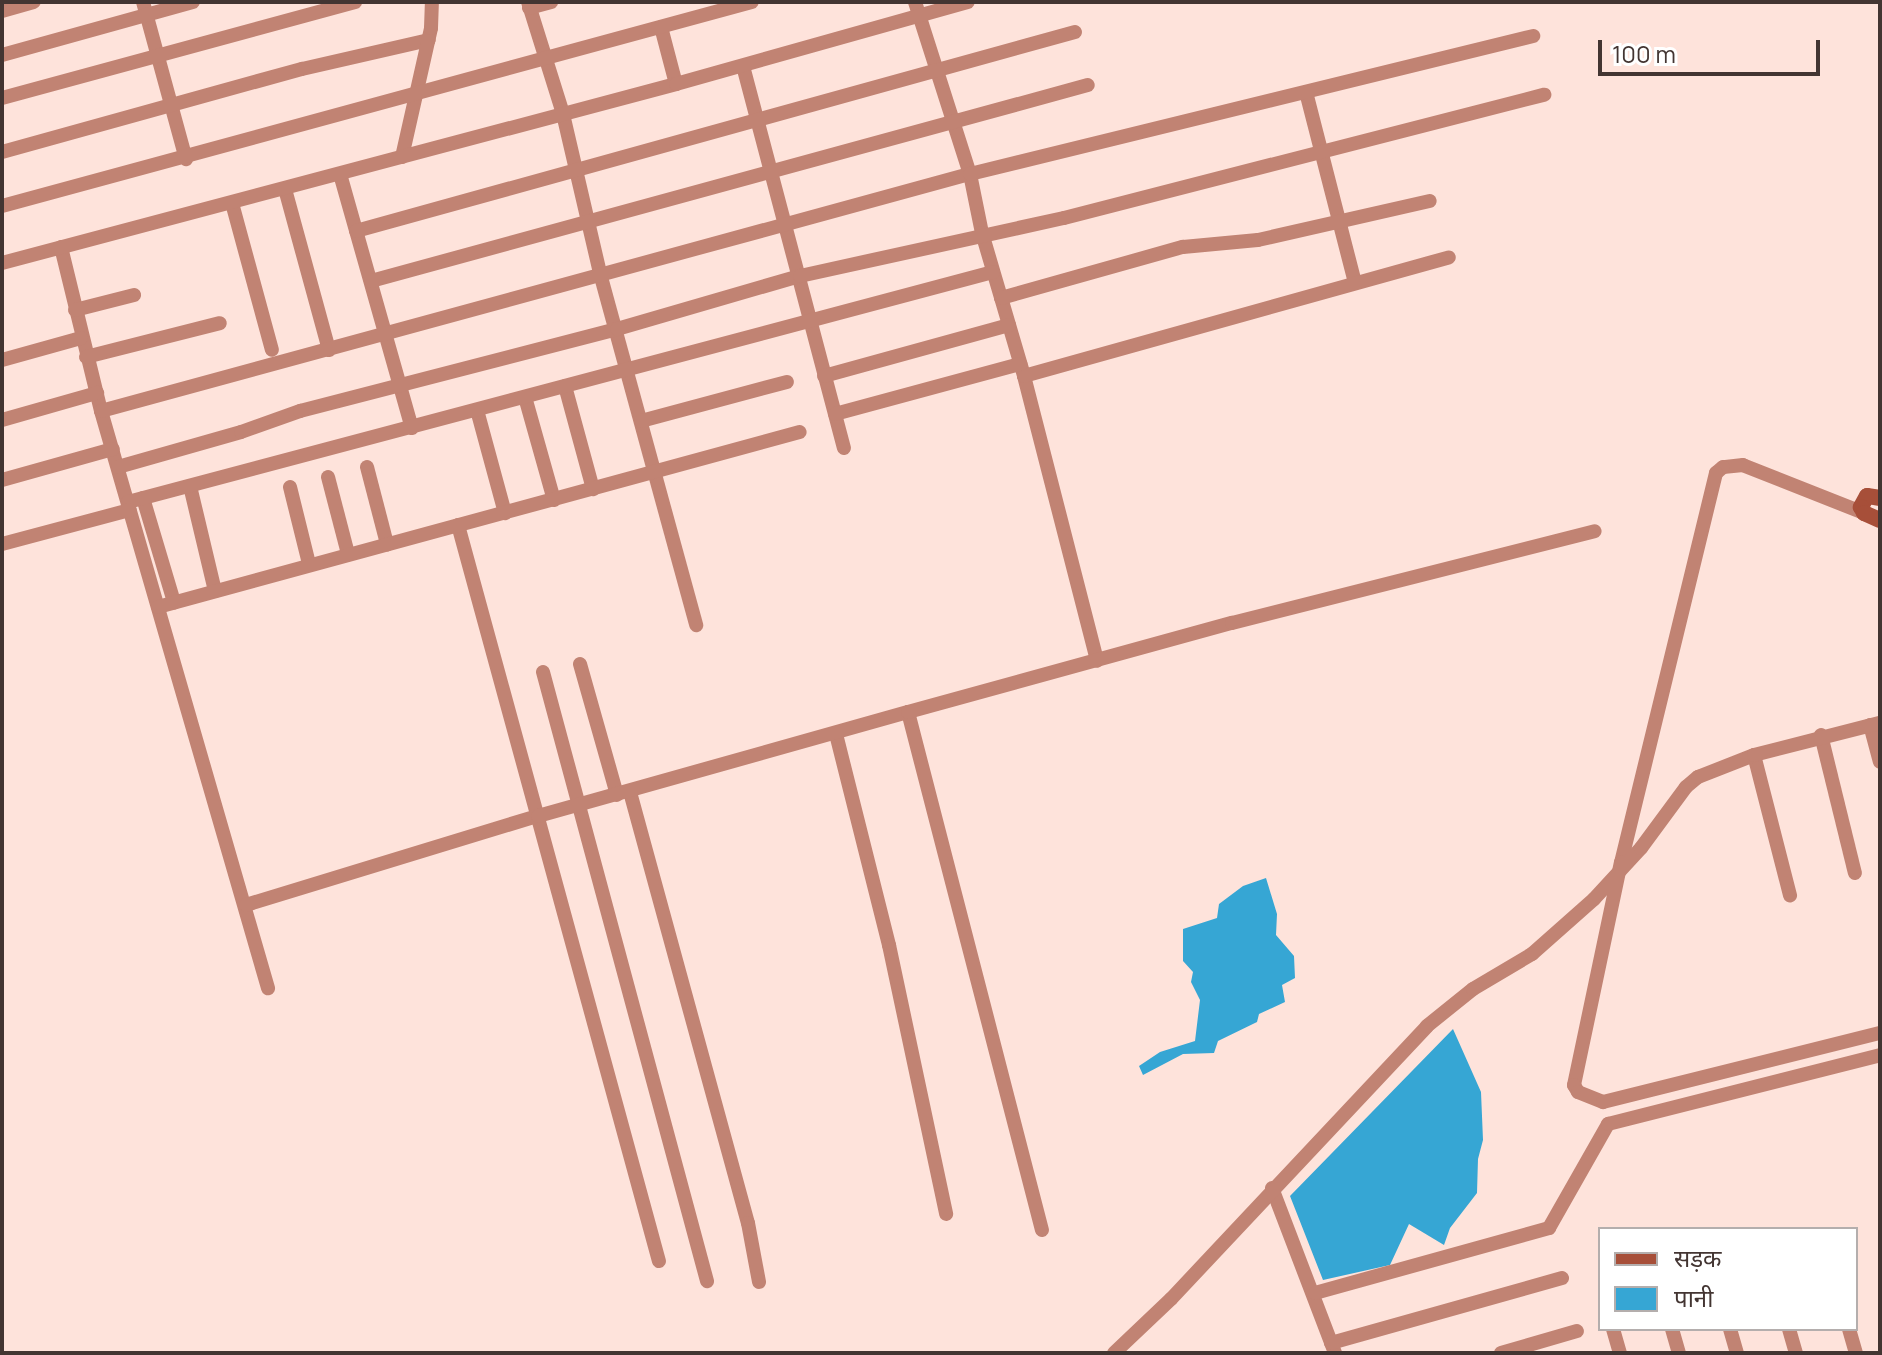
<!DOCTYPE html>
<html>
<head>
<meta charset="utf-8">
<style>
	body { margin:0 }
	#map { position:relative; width:1882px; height:1355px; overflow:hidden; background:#fee3db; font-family:Manrope,"Noto Sans Devanagari",sans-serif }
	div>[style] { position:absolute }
	.water>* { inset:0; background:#36a6d4 }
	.street>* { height:14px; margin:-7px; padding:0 7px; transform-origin:7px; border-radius:7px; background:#c18373 }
	.secondary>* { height:16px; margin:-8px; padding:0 8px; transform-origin:8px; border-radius:8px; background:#a74f39 }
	span { translate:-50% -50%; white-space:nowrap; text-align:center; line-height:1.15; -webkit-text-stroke:7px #fff; paint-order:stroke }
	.frame { position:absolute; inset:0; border:4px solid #433532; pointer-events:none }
	.legend { position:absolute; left:1598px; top:1227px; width:260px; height:104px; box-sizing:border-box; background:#fff; border:2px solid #b4aead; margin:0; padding:10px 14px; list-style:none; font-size:24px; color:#433532 }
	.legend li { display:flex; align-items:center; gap:16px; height:40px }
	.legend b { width:40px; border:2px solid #b4aead }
	.scale { position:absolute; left:1598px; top:40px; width:222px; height:36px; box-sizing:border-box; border:4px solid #433532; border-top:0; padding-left:10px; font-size:24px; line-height:28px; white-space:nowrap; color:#433532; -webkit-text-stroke:6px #fff; paint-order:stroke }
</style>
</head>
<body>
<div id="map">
	<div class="water">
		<i style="clip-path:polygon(1266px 878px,1277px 914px,1276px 935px,1294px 956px,1295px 978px,1282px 985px,1285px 1002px,1259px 1014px,1257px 1022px,1218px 1041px,1214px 1053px,1183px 1054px,1143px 1075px,1139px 1066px,1160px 1052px,1195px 1041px,1200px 1000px,1191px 982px,1193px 972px,1183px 961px,1183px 929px,1217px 918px,1219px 904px,1243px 886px)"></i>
		<i style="clip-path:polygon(1453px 1029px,1481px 1092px,1483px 1140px,1478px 1159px,1477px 1193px,1450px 1228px,1444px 1245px,1409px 1224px,1390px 1265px,1323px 1280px,1290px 1196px)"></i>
	</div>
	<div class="street">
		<i style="left:143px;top:2px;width:163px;rotate:74.7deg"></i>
		<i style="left:528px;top:2px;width:117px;rotate:72.6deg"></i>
		<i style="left:563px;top:114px;width:167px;rotate:76.9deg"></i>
		<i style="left:601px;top:277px;width:361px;rotate:74.7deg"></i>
		<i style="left:915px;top:2px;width:181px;rotate:72.3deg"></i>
		<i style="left:970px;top:174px;width:60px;rotate:78.5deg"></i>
		<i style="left:982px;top:233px;width:149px;rotate:73.6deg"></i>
		<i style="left:1024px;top:376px;width:294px;rotate:75.6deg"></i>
		<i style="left:529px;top:8px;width:23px;rotate:-15deg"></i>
		<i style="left:2px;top:11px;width:33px;rotate:-16deg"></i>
		<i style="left:661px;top:27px;width:59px;rotate:75.3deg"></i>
		<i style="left:2px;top:55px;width:198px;rotate:-15.5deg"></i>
		<i style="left:743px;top:66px;width:395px;rotate:75.2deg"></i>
		<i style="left:1306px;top:92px;width:197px;rotate:75.6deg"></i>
		<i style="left:2px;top:98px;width:366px;rotate:-15.2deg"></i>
		<i style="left:2px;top:152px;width:311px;rotate:-15.5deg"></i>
		<i style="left:302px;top:69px;width:130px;rotate:-12.9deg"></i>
		<i style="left:402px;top:157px;width:132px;rotate:-77.3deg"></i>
		<i style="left:431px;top:28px;width:26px;rotate:-88deg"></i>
		<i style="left:340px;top:174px;width:264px;rotate:74.2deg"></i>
		<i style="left:285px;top:189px;width:167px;rotate:74.7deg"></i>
		<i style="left:232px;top:203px;width:152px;rotate:74.8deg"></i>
		<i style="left:2px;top:206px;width:777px;rotate:-15.22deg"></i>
		<i style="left:356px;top:231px;width:746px;rotate:-15.47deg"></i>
		<i style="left:61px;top:247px;width:169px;rotate:76.3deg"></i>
		<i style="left:101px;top:411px;width:601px;rotate:73.86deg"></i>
		<i style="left:2px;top:263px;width:697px;rotate:-14.87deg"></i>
		<i style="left:676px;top:84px;width:303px;rotate:-15.7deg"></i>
		<i style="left:371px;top:281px;width:743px;rotate:-15.29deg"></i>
		<i style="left:1001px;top:298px;width:189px;rotate:-15.7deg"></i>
		<i style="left:1183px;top:247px;width:75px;rotate:-5.3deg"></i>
		<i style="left:1258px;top:240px;width:176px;rotate:-12.8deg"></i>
		<i style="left:75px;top:310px;width:61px;rotate:-14.3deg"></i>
		<i style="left:86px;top:357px;width:138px;rotate:-14.2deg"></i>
		<i style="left:2px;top:360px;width:82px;rotate:-15.6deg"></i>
		<i style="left:824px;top:376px;width:192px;rotate:-15.4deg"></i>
		<i style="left:1024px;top:376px;width:441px;rotate:-15.6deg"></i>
		<i style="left:565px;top:386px;width:107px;rotate:74.8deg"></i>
		<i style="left:525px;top:397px;width:107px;rotate:74.3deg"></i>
		<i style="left:477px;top:410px;width:107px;rotate:74.8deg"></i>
		<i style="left:101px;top:411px;width:901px;rotate:-15.26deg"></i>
		<i style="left:970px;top:174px;width:580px;rotate:-13.77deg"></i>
		<i style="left:835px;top:414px;width:192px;rotate:-15.1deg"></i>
		<i style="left:2px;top:420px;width:99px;rotate:-15.9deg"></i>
		<i style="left:641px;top:421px;width:151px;rotate:-15deg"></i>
		<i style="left:118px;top:467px;width:128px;rotate:-15.9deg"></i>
		<i style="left:241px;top:432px;width:63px;rotate:-19.6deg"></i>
		<i style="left:300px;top:411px;width:327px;rotate:-14.5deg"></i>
		<i style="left:617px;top:329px;width:191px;rotate:-16.2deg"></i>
		<i style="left:800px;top:276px;width:270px;rotate:-12.4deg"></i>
		<i style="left:1064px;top:218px;width:496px;rotate:-14.4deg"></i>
		<i style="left:367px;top:467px;width:80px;rotate:75.4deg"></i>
		<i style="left:328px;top:477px;width:80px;rotate:75.4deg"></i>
		<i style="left:2px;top:480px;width:115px;rotate:-15.6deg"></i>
		<i style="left:190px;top:486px;width:108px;rotate:76.6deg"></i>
		<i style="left:290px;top:487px;width:79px;rotate:76.1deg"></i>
		<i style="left:143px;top:498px;width:109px;rotate:73.4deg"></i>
		<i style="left:128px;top:502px;width:895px;rotate:-14.89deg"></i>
		<i style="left:1864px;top:513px;width:130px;rotate:-158.4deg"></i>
		<i style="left:1743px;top:465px;width:20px;rotate:174deg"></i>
		<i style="left:1723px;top:467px;width:9px;rotate:139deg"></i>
		<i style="left:1716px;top:473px;width:400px;rotate:103.7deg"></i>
		<i style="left:1621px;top:862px;width:228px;rotate:101.9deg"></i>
		<i style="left:1574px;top:1085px;width:8px;rotate:60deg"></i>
		<i style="left:1578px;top:1092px;width:27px;rotate:22deg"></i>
		<i style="left:1603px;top:1102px;width:285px;rotate:-14deg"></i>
		<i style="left:458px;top:525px;width:763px;rotate:74.73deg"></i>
		<i style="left:2px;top:544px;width:132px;rotate:-14.9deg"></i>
		<i style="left:158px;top:607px;width:665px;rotate:-15.25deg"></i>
		<i style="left:580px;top:664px;width:136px;rotate:74.2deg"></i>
		<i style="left:543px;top:672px;width:631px;rotate:74.93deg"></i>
		<i style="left:908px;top:712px;width:535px;rotate:75.5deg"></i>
		<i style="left:1870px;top:725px;width:38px;rotate:75deg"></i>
		<i style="left:836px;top:734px;width:218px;rotate:75.9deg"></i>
		<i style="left:889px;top:945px;width:275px;rotate:78deg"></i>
		<i style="left:1821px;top:735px;width:142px;rotate:76.2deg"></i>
		<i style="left:1754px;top:755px;width:145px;rotate:75.6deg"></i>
		<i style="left:630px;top:792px;width:447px;rotate:74.7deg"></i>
		<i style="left:748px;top:1223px;width:60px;rotate:79.4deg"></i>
		<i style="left:246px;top:905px;width:305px;rotate:-17deg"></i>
		<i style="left:538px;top:816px;width:384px;rotate:-15.7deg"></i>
		<i style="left:908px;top:712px;width:336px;rotate:-15.4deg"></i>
		<i style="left:1232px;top:623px;width:374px;rotate:-14.2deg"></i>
		<i style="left:1272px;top:1188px;width:177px;rotate:69.1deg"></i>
		<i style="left:1315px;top:1293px;width:243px;rotate:-15.5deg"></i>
		<i style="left:1549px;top:1228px;width:120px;rotate:-60.4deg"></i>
		<i style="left:1608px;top:1124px;width:281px;rotate:-14.2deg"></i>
		<i style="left:1613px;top:1329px;width:25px;rotate:74deg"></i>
		<i style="left:1672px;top:1329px;width:25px;rotate:74deg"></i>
		<i style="left:1730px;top:1329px;width:25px;rotate:74deg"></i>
		<i style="left:1789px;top:1329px;width:25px;rotate:74deg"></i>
		<i style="left:1849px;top:1329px;width:25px;rotate:74deg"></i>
		<i style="left:1331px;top:1343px;width:240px;rotate:-15.7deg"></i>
		<i style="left:1114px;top:1353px;width:79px;rotate:-43.5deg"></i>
		<i style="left:1171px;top:1299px;width:374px;rotate:-46.8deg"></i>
		<i style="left:1427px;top:1026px;width:59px;rotate:-38.8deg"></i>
		<i style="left:1473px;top:989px;width:69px;rotate:-30.7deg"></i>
		<i style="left:1532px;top:954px;width:83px;rotate:-41.6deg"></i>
		<i style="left:1594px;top:899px;width:69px;rotate:-47.3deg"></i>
		<i style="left:1641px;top:848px;width:76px;rotate:-53.6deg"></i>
		<i style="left:1686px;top:787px;width:16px;rotate:-40deg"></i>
		<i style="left:1698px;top:777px;width:60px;rotate:-21.4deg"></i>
		<i style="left:1754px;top:755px;width:130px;rotate:-14.3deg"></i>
		<i style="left:1501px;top:1353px;width:79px;rotate:-16.1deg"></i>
	</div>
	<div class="secondary">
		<i style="left:1880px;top:498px;width:13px;rotate:-171deg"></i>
		<i style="left:1867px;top:496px;width:13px;rotate:119deg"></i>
		<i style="left:1861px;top:507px;width:7px;rotate:63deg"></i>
		<i style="left:1864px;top:513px;width:17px;rotate:24deg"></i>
	</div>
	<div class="frame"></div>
	<ul class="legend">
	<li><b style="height:10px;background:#a74f39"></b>सड़क</li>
	<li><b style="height:22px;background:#36a6d4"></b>पानी</li>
	</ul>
	<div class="scale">100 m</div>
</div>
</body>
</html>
